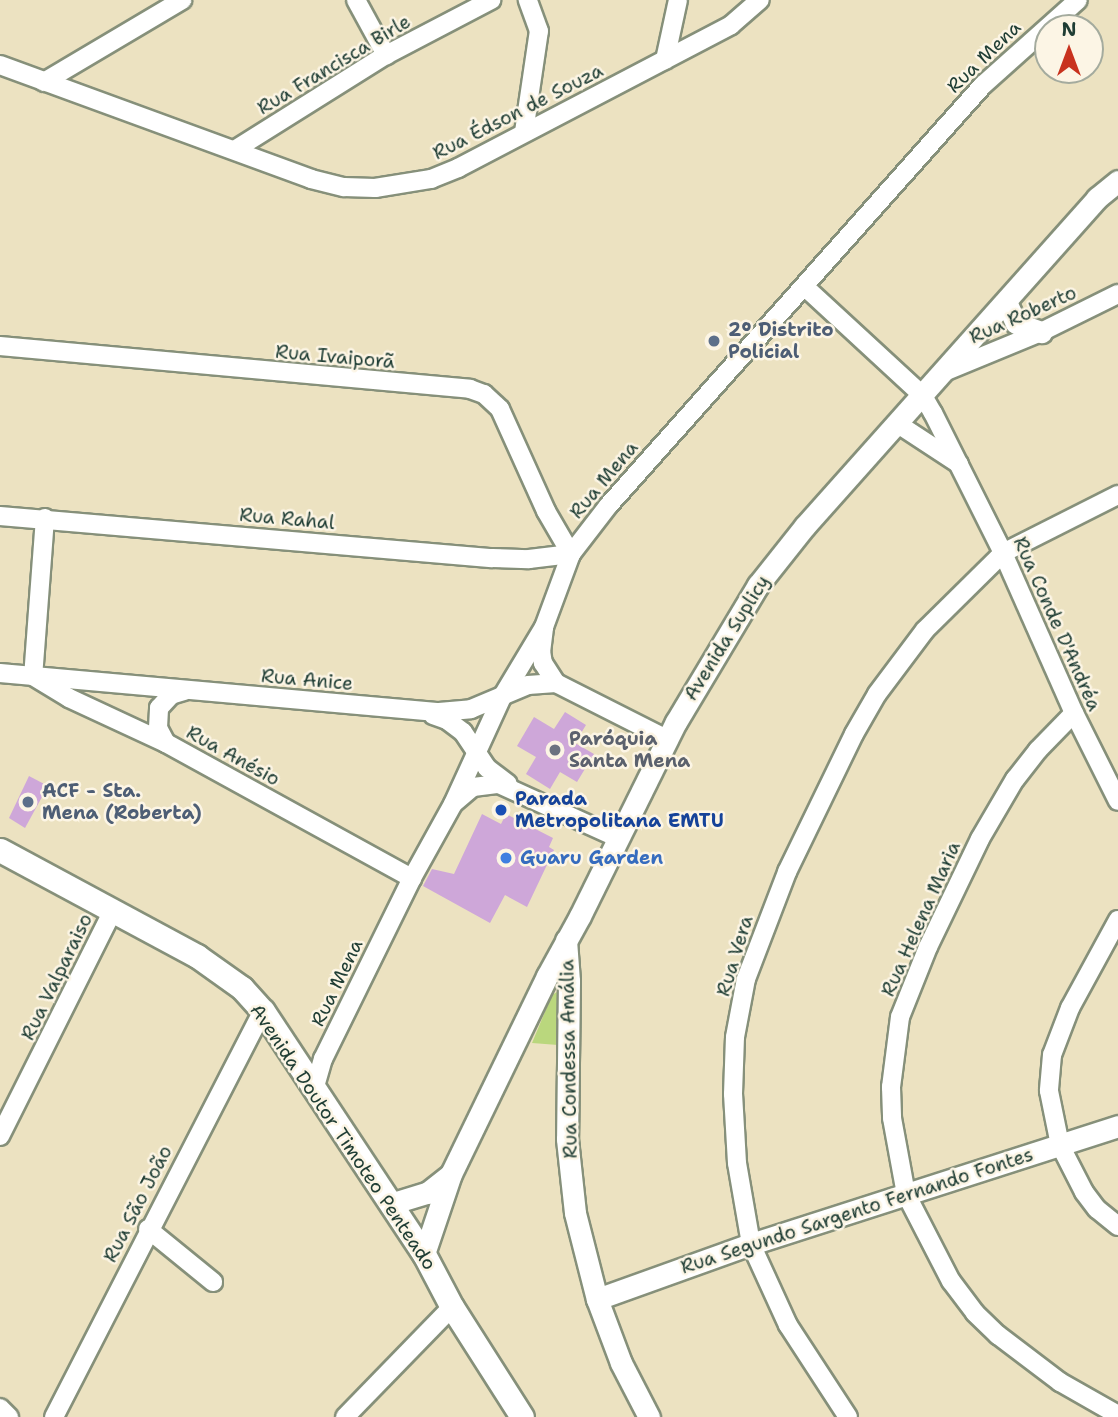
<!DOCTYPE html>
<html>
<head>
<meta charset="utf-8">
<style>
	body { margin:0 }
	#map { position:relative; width:1118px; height:1417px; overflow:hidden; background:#ece2c1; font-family:"Shantell Sans",sans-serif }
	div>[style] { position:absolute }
	.green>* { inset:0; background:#bad77d }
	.building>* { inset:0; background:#cea7d9 }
	.roads { filter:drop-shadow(2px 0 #86907a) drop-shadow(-2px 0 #86907a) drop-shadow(0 2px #86907a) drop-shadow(0 -2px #86907a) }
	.minor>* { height:18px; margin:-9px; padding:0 9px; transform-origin:9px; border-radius:9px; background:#fff }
	.tertiary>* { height:21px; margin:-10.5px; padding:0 10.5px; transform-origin:10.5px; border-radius:10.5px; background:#fff }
	.secondary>* { height:23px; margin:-11.5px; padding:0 11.5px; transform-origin:11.5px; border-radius:11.5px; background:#fff }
	.dots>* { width:19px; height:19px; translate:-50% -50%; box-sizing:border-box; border:4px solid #fcf5e5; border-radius:50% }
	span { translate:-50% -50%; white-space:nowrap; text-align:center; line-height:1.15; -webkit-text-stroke:5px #fcf5e5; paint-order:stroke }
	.street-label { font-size:19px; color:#1f3d34 }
	.service-label { font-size:19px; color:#4e5e75; font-weight:700 }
	.left { translate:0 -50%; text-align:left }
	.worship-label { font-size:19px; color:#5b616d; font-weight:700 }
	.transit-label { font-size:19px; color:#164399; font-weight:700 }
	.shop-label { font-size:19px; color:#366cbe; font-weight:700 }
	.north { position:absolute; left:1034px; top:14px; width:70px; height:70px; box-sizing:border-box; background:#fcf5e5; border:2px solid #a4ab9e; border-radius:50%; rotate:0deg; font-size:19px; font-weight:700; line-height:28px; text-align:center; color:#1f3d34 }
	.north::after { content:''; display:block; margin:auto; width:24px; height:32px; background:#c8321e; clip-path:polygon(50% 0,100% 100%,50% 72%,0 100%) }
</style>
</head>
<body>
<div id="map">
	<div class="green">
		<i style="clip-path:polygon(557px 992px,560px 996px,558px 1045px,532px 1043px,552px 995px)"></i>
	</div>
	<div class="building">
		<i style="clip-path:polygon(565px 712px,586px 725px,575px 743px,594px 754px,577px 782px,560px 772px,550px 789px,526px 774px,536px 757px,517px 746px,534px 717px,554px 729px)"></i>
		<i style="clip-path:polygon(29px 776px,48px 786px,25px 828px,9px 818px)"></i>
		<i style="clip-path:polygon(482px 814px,501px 824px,506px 814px,553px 838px,549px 847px,554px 850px,527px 907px,505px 895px,490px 923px,423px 886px,432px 869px,454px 874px)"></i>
	</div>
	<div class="roads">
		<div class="minor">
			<i style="left:356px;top:0;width:63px;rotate:61.4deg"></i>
			<i style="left:665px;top:60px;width:61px;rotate:-77.8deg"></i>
			<i style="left:0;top:65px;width:331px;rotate:20.1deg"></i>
			<i style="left:311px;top:179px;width:34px;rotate:14deg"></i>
			<i style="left:344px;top:187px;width:31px;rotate:2deg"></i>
			<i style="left:375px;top:188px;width:57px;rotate:-9.1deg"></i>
			<i style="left:431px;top:179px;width:29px;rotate:-22deg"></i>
			<i style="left:458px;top:168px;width:308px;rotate:-27.6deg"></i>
			<i style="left:731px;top:25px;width:38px;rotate:-41deg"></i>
			<i style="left:44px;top:82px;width:161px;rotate:-30.7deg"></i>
			<i style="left:524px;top:132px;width:102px;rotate:-81.6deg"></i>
			<i style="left:539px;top:31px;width:33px;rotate:-110deg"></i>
			<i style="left:236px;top:149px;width:177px;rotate:-32.1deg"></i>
			<i style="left:386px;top:55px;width:119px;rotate:-27.6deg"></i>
			<i style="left:805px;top:287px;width:161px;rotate:42.7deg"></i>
			<i style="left:923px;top:396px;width:20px;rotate:60deg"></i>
			<i style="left:933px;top:413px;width:157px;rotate:63.4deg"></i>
			<i style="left:1003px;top:553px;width:175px;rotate:66.1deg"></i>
			<i style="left:1074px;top:713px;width:98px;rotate:63.4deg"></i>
			<i style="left:0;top:346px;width:472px;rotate:5.2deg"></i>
			<i style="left:470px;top:389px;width:15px;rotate:20deg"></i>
			<i style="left:484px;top:394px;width:22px;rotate:43deg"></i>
			<i style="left:500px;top:409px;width:112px;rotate:65.7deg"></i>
			<i style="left:546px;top:511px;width:50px;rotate:59.8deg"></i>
			<i style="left:944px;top:372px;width:105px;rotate:-22.4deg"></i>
			<i style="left:1041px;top:332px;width:86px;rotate:-26.3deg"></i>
			<i style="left:898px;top:424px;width:73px;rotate:33.3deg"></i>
			<i style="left:0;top:516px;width:494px;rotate:4.9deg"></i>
			<i style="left:492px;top:558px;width:37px;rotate:2deg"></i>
			<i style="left:529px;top:559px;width:42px;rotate:-6.8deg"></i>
			<i style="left:45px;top:518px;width:158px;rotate:94.3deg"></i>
			<i style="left:33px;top:676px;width:42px;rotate:31.4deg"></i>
			<i style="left:69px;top:698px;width:107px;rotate:24.9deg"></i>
			<i style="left:166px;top:743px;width:281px;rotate:28.8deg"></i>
			<i style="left:544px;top:628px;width:23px;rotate:97deg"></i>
			<i style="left:541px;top:651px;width:12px;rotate:81deg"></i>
			<i style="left:543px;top:663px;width:24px;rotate:57deg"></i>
			<i style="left:0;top:673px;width:441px;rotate:5.1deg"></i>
			<i style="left:439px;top:712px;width:32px;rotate:-5deg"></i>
			<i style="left:471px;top:709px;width:62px;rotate:-22.8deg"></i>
			<i style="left:528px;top:685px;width:28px;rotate:-4deg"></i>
			<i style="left:556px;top:683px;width:124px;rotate:26.8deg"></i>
			<i style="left:1074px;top:713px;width:52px;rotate:134.2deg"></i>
			<i style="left:1038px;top:750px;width:37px;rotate:128deg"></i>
			<i style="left:1015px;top:779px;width:69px;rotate:120.3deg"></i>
			<i style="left:980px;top:839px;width:120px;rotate:115.7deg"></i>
			<i style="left:928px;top:947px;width:75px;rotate:111.8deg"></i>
			<i style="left:900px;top:1017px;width:71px;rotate:97.3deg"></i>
			<i style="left:891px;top:1087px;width:31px;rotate:88deg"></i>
			<i style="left:892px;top:1118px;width:77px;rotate:79.6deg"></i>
			<i style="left:906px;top:1194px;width:98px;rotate:62.7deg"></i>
			<i style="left:951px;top:1281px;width:40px;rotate:53deg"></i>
			<i style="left:975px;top:1313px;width:32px;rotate:44deg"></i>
			<i style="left:998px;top:1335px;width:78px;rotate:37.2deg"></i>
			<i style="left:1060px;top:1382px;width:67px;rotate:29.6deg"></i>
			<i style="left:433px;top:715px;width:15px;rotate:20deg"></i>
			<i style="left:447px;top:720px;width:20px;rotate:37deg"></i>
			<i style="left:463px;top:732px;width:43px;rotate:56.3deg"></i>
			<i style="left:487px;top:768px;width:26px;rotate:37deg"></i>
			<i style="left:166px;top:743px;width:17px;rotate:-118deg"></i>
			<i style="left:158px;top:728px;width:20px;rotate:-87deg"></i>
			<i style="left:159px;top:708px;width:18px;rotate:-47deg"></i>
			<i style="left:171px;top:695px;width:14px;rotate:-17deg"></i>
			<i style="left:455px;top:802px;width:23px;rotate:-40deg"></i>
			<i style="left:473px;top:787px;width:26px;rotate:-7deg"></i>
			<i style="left:499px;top:784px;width:128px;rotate:24.4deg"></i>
			<i style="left:1118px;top:920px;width:100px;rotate:118.6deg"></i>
			<i style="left:1070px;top:1008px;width:50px;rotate:111deg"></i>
			<i style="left:1052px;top:1055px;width:36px;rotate:95deg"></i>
			<i style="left:1049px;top:1091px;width:55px;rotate:78.5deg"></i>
			<i style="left:1060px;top:1145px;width:53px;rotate:62.9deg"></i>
			<i style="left:1084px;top:1192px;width:21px;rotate:53deg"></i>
			<i style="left:1097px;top:1209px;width:27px;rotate:39deg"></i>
			<i style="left:314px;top:1090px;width:32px;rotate:-74deg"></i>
			<i style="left:323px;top:1059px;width:202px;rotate:-63.8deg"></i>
			<i style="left:412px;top:878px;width:85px;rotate:-61deg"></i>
			<i style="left:453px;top:804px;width:118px;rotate:-65.4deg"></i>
			<i style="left:502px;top:697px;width:82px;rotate:-59deg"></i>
			<i style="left:544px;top:627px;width:78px;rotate:-69.7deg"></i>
			<i style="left:571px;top:554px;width:61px;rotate:-52.4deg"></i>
			<i style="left:608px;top:506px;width:564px;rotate:-48.31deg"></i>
			<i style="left:983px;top:85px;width:127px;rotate:-41.8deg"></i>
			<i style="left:0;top:1136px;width:253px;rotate:-63.4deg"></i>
			<i style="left:148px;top:1229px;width:84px;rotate:39.2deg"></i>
			<i style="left:0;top:1408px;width:13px;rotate:45deg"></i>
			<i style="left:54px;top:1417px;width:457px;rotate:-62.8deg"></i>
			<i style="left:345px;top:1417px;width:153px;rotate:-45.8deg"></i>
			<i style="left:848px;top:1417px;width:110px;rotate:-123.1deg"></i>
			<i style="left:788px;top:1325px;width:89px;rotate:-114.6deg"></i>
			<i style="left:751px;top:1244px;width:82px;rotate:-99.8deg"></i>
			<i style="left:737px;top:1163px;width:69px;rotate:-93.3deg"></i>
			<i style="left:733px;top:1094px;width:57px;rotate:-88deg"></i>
			<i style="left:735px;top:1037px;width:59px;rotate:-79.3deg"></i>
			<i style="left:746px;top:979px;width:115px;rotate:-69deg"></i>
			<i style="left:787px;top:872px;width:153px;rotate:-64.1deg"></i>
			<i style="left:854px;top:734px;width:46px;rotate:-60.1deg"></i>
			<i style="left:877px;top:694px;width:80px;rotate:-53.1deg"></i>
			<i style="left:925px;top:630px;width:110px;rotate:-44.6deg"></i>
			<i style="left:1003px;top:553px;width:129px;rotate:-26.8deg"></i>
		</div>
		<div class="tertiary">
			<i style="left:1006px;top:302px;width:23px;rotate:65deg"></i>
			<i style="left:1016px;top:323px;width:27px;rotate:20deg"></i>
			<i style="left:566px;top:940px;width:41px;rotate:85.8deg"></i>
			<i style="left:569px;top:981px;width:158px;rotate:90.7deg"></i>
			<i style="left:567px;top:1139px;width:74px;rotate:83.8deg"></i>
			<i style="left:575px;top:1213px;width:89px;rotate:75.7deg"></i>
			<i style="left:597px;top:1299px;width:68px;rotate:69.4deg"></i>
			<i style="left:621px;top:1363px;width:61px;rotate:62.6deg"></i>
			<i style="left:390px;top:1204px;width:39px;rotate:-17deg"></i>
			<i style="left:427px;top:1193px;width:29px;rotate:-38deg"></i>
			<i style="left:424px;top:1254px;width:84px;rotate:-71.4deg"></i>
			<i style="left:451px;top:1174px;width:220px;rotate:-64.1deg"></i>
			<i style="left:547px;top:976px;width:68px;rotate:-61.2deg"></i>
			<i style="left:580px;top:916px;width:216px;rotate:-63.7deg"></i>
			<i style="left:676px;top:722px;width:160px;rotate:-59.1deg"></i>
			<i style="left:758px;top:585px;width:75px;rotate:-51.5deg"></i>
			<i style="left:805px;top:526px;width:439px;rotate:-48.3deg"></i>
			<i style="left:1097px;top:198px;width:27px;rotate:-39deg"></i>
			<i style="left:597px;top:1299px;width:164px;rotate:-19.7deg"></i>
			<i style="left:751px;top:1244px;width:386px;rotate:-17.8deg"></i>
		</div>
		<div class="secondary">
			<i style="left:0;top:850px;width:224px;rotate:28.3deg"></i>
			<i style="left:197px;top:956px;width:55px;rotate:35.4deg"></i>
			<i style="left:242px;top:988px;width:31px;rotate:48deg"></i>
			<i style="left:263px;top:1011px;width:291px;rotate:56.5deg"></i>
			<i style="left:424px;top:1254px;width:60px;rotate:62.2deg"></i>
			<i style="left:452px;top:1307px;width:130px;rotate:57.5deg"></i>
		</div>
	</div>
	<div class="dots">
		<i style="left:714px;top:341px;background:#5c6f8a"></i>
		<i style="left:555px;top:750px;background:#6b7280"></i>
		<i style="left:28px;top:802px;background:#5c6f8a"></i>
		<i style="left:501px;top:810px;background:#1a4fb4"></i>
		<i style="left:506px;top:858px;background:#3f7fe0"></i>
	</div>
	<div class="street-label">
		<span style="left:984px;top:57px;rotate:-44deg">Rua Mena</span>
		<span style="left:334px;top:65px;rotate:-31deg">Rua Francisca Birle</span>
		<span style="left:518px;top:112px;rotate:-27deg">Rua Édson de Souza</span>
		<span style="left:1023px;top:315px;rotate:-24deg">Rua Roberto</span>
		<span style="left:335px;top:357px;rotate:5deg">Rua Ivaiporã</span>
		<span style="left:604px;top:480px;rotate:-50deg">Rua Mena</span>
		<span style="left:287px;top:519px;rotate:5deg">Rua Rahal</span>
		<span style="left:1057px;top:624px;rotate:66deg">Rua Conde D'Andréa</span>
		<span style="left:727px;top:638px;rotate:-58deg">Avenida Suplicy</span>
		<span style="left:307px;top:680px;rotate:5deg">Rua Anice</span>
		<span style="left:233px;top:756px;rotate:29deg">Rua Anésio</span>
		<span style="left:921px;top:919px;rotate:-66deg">Rua Helena Maria</span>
		<span style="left:735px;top:956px;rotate:-73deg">Rua Vera</span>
		<span style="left:57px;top:977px;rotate:-64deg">Rua Valparaiso</span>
		<span style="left:337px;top:983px;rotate:-64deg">Rua Mena</span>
		<span style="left:569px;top:1059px;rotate:-91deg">Rua Condessa Amália</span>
		<span style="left:343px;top:1137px;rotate:56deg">Avenida Doutor Timoteo Penteado</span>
		<span style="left:138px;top:1204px;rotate:-63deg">Rua São João</span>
		<span style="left:857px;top:1211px;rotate:-18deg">Rua Segundo Sargento Fernando Fontes</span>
	</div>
	<div class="service-label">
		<span class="left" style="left:728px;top:341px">2º Distrito<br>Policial</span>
		<span class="left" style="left:42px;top:802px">ACF - Sta.<br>Mena (Roberta)</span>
	</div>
	<div class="worship-label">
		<span class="left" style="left:569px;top:750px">Paróquia<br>Santa Mena</span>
	</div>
	<div class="transit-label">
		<span class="left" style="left:515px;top:810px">Parada<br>Metropolitana EMTU</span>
	</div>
	<div class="shop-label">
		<span class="left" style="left:520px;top:858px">Guaru Garden</span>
	</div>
	<div class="north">N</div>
</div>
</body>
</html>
